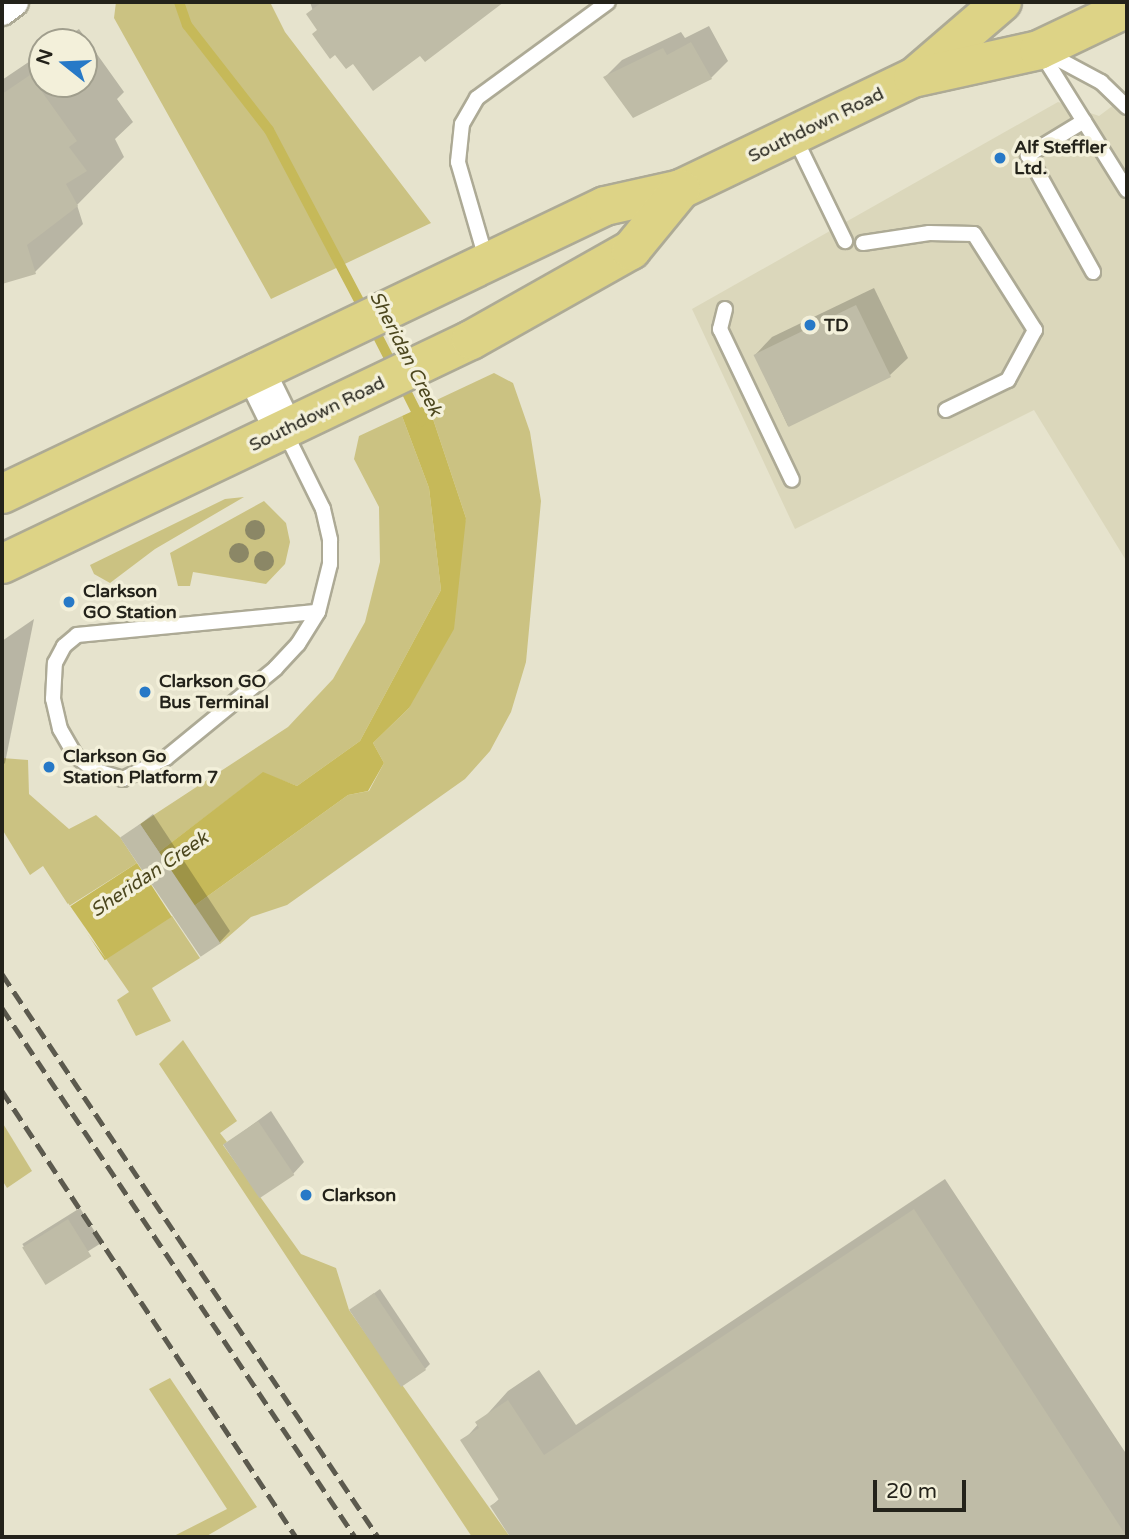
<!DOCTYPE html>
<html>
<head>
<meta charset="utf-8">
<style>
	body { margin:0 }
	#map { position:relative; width:1129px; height:1539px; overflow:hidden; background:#e6e3cd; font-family:"Varela Round",sans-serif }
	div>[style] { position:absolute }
	.built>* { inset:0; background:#dbd7bb }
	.green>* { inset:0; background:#cbc282 }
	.water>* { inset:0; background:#c6b959; transform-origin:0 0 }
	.pier>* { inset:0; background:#e6e3cd }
	.shadow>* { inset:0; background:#0003; transform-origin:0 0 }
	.stream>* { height:10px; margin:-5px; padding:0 5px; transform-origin:5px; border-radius:5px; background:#c6b959 }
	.building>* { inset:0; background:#bfbca7; transform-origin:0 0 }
	.roads { filter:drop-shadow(2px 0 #adaa95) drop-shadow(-2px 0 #adaa95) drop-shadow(0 2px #adaa95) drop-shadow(0 -2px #adaa95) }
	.lane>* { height:14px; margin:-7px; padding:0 7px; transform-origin:7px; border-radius:7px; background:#fff }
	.street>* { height:28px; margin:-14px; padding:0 14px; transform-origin:14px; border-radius:14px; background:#fff }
	.secondary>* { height:38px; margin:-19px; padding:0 19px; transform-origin:19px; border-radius:19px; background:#fff }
	.primary>* { height:38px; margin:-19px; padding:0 19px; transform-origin:19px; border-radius:19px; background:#ddd386 }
	.rail>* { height:5px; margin-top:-2.5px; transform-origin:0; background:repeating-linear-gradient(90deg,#5c5a4e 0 14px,transparent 0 21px) }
	.trees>* { width:20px; height:20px; margin:-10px; border-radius:50%; background:#8b8766 }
	.dots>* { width:19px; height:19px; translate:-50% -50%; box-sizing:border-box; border:4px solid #f3f0da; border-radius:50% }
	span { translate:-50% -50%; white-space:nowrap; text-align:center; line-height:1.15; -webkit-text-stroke:7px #f3f0da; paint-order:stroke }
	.street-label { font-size:18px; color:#23221a }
	.poi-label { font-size:18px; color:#23221a; font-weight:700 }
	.left { translate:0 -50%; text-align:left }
	.water-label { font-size:19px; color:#4c471e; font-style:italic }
	.frame { position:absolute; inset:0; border:4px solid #23221a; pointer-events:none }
	.north { position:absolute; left:28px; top:28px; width:70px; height:70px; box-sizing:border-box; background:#f3f0da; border:2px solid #a09e8d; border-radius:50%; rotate:288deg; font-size:19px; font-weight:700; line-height:28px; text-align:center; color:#23221a }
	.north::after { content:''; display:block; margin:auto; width:24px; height:32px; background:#2779c7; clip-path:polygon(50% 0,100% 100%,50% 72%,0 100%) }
	.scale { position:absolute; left:873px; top:1480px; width:93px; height:32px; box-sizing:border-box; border:4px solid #23221a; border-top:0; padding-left:9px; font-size:21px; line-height:24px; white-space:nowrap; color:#23221a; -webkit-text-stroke:5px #f3f0da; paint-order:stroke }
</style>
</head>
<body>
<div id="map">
	<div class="built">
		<i style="clip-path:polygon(1127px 95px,1127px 562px,1034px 410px,795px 529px,692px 309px,1058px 102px,1099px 116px)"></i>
	</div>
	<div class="green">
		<i style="clip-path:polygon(116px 2px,270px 2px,285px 32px,431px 223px,271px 299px,114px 18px)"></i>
		<i style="clip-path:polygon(494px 373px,513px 383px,530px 432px,541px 501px,526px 662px,511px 712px,490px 751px,465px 779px,287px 905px,251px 917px,220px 944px,194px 906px,348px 795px,369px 791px,384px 763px,373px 743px,409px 708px,466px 518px,428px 404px)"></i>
		<i style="clip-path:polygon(402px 416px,429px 488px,441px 590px,360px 741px,297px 786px,263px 773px,159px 852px,140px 824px,288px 727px,333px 679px,365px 622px,380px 562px,379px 507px,354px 459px,359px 436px)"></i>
		<i style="clip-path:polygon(244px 497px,155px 549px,110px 583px,94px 574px,90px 565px,225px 499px)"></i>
		<i style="clip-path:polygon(264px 501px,286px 523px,290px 542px,285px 564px,266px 584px,193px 572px,190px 586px,178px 586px,170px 553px)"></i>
		<i style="clip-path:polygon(2px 758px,28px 760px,29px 794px,69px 829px,96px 815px,120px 837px,137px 863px,69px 906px,43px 866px,30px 875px,2px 829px)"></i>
		<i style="clip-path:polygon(172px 916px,200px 958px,152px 988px,171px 1021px,136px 1036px,117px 1000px,129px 992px,104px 956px)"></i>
		<i style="clip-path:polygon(183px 1040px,237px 1121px,220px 1133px,227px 1142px,223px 1145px,301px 1254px,336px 1268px,349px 1310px,510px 1537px,472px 1537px,159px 1064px)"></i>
		<i style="clip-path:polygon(2px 1122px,32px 1171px,7px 1188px,2px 1180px)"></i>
		<i style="clip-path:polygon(170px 1378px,257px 1507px,205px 1537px,172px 1537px,227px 1509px,149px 1389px)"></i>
	</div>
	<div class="water">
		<i style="clip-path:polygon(428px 404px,466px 518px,454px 629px,409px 708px,373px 743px,384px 763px,368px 791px,348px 795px,194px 906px,159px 852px,263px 772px,297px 786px,360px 741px,441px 590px,429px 488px,402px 416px)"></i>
		<i style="left:137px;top:863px;width:64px;height:80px;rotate:57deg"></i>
	</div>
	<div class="pier">
		<i style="clip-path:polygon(68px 903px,91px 936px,106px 959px,67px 907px)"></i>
	</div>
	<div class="shadow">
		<i style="clip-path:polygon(310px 2px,502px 2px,426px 59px,421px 53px,353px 61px,319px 29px)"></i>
		<i style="clip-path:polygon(709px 26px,728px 61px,711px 78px,605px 77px,622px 60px,681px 32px,685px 38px)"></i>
		<i style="clip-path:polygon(79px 29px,124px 92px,117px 99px,133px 122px,115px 139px,124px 157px,77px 205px,83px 224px,35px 272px,2px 282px,2px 80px,42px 53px,42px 84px,84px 84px,84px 42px,59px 42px)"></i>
		<i style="clip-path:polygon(874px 288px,908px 358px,890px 375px,788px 426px,755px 355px,772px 337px)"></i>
		<i style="clip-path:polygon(34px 619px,5px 763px,2px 766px,2px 641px)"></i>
		<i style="clip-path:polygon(153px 814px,230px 931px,219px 943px,123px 838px)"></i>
		<i style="clip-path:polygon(271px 1111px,304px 1162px,293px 1174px,225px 1145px)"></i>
		<i style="clip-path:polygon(945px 1179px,1127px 1455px,1127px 1537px,512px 1537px,492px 1506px,500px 1498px,463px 1441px,508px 1391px,539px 1370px,576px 1425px)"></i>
		<i style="left:80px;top:1208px;width:41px;height:68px;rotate:58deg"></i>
		<i style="clip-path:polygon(380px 1289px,430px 1364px,425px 1369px,351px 1310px)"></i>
	</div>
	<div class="stream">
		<i style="left:179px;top:2px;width:24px;rotate:71deg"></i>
		<i style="left:187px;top:25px;width:133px;rotate:52deg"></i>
		<i style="left:269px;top:130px;width:206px;rotate:62.2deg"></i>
		<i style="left:372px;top:325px;width:48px;rotate:62.9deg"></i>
		<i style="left:401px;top:381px;width:45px;rotate:63.4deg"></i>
	</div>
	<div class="building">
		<i style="clip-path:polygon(322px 2px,504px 2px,425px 62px,420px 56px,373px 91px,353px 64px,346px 69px,335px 55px,330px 59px,312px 34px,317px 30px,306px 14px)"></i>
		<i style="clip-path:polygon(691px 42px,712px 79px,633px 118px,603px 77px,663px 48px,667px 55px)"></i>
		<i style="clip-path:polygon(30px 75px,77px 141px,69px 147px,87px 171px,66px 184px,78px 206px,27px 245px,36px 274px,2px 284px,2px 94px)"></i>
		<i style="left:856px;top:305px;width:80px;height:114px;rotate:64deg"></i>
		<i style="left:140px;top:824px;width:144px;height:24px;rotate:56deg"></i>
		<i style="left:258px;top:1121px;width:65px;height:42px;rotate:56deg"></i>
		<i style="clip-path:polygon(914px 1209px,1127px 1537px,510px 1537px,490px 1506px,499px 1500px,460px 1440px,479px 1428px,475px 1422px,508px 1400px,544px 1455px)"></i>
		<i style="left:68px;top:1219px;width:44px;height:54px;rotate:58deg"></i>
		<i style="left:374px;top:1293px;width:93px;height:30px;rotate:56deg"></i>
	</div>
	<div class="roads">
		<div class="lane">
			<i style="left:1040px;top:51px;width:164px;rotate:58deg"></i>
			<i style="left:1045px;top:52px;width:64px;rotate:28.2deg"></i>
			<i style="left:1101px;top:82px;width:36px;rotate:44deg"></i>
			<i style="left:1084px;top:121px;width:66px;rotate:148.7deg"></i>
			<i style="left:1028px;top:155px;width:134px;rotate:60.9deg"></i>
			<i style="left:794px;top:136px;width:117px;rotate:64.1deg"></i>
			<i style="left:863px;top:243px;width:67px;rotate:-8.6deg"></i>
			<i style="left:929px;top:233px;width:45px;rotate:1.3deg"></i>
			<i style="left:974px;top:234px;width:114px;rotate:57.6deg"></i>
			<i style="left:1035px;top:330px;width:57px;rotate:118.4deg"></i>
			<i style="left:1008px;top:380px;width:69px;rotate:154.2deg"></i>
			<i style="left:487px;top:262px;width:104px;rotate:-106.2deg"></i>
			<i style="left:458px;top:162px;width:38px;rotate:-84deg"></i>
			<i style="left:462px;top:124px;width:30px;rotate:-60deg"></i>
			<i style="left:477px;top:98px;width:162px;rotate:-36.2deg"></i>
			<i style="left:725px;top:309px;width:21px;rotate:104deg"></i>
			<i style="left:720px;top:329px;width:167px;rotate:64.5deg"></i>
			<i style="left:284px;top:430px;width:88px;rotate:63.7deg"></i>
			<i style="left:323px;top:509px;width:32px;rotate:77deg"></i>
			<i style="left:330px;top:540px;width:24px;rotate:90deg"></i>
			<i style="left:330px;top:564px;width:49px;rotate:104deg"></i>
			<i style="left:318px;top:612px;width:38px;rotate:122deg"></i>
			<i style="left:298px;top:644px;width:33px;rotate:133deg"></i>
			<i style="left:276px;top:668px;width:142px;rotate:140.7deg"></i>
			<i style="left:166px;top:758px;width:48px;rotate:154deg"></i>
			<i style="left:123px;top:779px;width:30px;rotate:-163deg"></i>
			<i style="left:94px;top:770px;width:24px;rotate:-142deg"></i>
			<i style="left:75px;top:755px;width:30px;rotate:-120deg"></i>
			<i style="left:60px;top:729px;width:31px;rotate:-103deg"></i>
			<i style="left:53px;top:699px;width:36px;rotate:-87deg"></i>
			<i style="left:55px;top:663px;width:19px;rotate:-62deg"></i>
			<i style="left:64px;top:646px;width:17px;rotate:-40deg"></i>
			<i style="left:77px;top:635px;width:242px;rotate:-5.5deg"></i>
		</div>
		<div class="street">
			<i style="left:2px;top:11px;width:15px;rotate:-37deg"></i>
		</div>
		<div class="secondary">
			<i style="left:256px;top:373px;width:64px;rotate:63.8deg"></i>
		</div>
		<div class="primary">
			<i style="left:917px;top:75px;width:112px;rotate:-40.7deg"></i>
			<i style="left:2px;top:494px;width:668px;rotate:-25.53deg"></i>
			<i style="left:605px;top:206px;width:78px;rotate:-12.6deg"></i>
			<i style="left:681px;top:189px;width:257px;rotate:-25.6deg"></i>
			<i style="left:913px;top:78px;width:129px;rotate:-12.5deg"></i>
			<i style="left:1039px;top:50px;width:98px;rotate:-25.5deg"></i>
			<i style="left:2px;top:564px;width:520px;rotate:-25.53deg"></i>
			<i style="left:471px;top:340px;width:184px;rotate:-29.4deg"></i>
			<i style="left:631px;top:250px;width:79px;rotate:-50.7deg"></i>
		</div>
	</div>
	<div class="rail">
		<i style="left:2px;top:974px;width:677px;rotate:56.26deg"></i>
		<i style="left:2px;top:1008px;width:636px;rotate:56.28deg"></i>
		<i style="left:2px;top:1091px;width:534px;rotate:56.61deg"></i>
	</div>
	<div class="trees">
		<i style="left:255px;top:530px"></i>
		<i style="left:239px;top:553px"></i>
		<i style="left:264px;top:561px"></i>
	</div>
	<div class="dots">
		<i style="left:1000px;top:158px;background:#2779c7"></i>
		<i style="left:810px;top:325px;background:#2779c7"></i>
		<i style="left:69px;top:602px;background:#2779c7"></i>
		<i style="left:145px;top:692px;background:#2779c7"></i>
		<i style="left:49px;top:767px;background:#2779c7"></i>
		<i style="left:306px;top:1195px;background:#2779c7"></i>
	</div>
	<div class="street-label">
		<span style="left:816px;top:125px;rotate:-26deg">Southdown Road</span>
		<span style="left:317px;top:414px;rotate:-26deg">Southdown Road</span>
	</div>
	<div class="poi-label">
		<span class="left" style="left:1014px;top:158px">Alf Steffler<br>Ltd.</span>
		<span class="left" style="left:824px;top:325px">TD</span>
		<span class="left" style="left:83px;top:602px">Clarkson<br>GO Station</span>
		<span class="left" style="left:159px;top:692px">Clarkson GO<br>Bus Terminal</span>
		<span class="left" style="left:63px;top:767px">Clarkson Go<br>Station Platform 7</span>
		<span class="left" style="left:322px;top:1195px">Clarkson</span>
	</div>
	<div class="water-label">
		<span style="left:405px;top:354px;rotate:63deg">Sheridan Creek</span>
		<span style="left:150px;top:875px;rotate:-34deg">Sheridan Creek</span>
	</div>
	<div class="frame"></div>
	<div class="north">N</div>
	<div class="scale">20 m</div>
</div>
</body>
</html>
